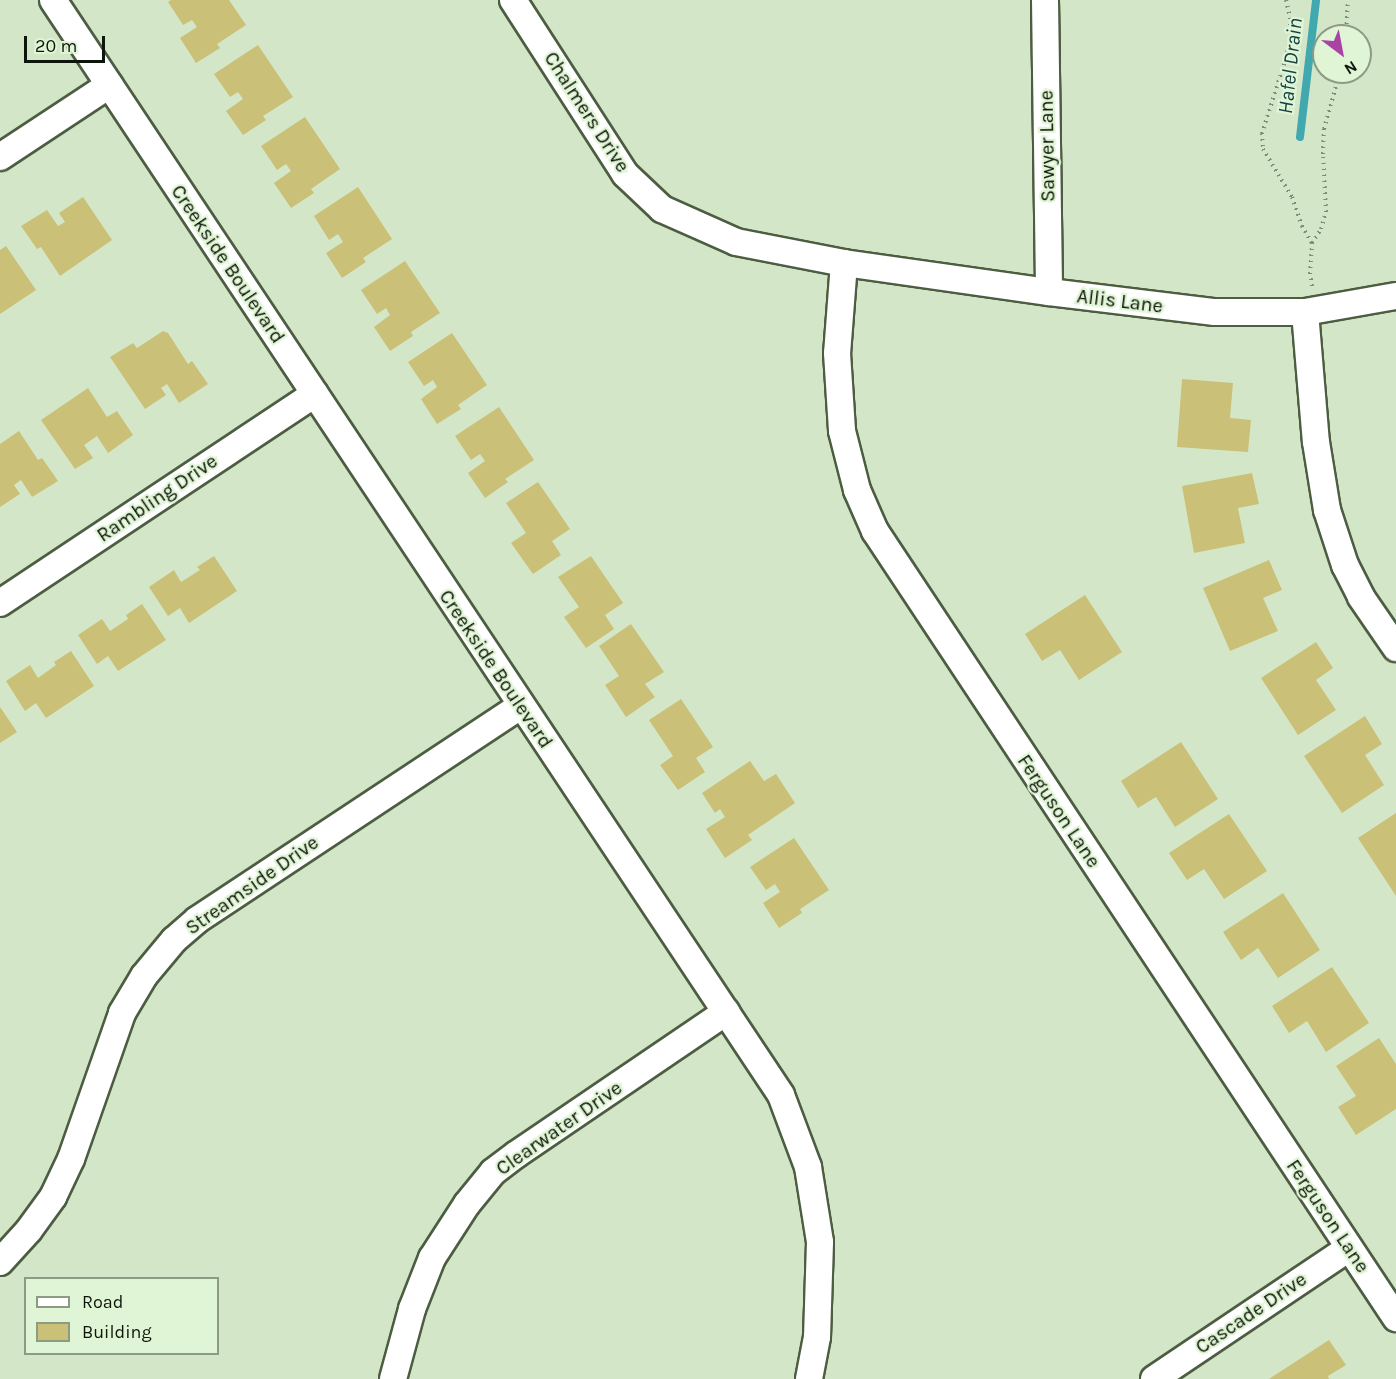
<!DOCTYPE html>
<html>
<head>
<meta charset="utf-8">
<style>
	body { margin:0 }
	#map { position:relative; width:1396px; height:1379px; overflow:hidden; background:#d3e7c8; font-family:Karla,sans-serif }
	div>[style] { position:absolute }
	.stream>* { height:8px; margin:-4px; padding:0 4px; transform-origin:4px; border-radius:4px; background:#41a8af }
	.building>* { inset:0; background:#cac077 }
	.path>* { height:4px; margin-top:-2px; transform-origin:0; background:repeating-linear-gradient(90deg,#7e8c76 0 1.5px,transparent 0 6px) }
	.roads { filter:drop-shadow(2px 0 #4c5d42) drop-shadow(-2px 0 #4c5d42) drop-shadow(0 2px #4c5d42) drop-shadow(0 -2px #4c5d42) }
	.minor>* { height:26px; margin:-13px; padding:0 13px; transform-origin:13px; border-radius:13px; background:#fff }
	span { translate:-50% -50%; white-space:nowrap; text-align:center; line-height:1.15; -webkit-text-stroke:4.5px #e0f5d5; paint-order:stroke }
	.street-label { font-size:20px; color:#0e150a }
	.water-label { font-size:21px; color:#144346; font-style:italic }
	.legend { position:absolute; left:24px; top:1277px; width:195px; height:78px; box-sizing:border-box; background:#e0f5d5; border:2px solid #8c9b84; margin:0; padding:8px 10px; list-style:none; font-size:18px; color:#0e150a }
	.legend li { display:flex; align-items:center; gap:12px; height:30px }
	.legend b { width:30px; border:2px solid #8c9b84 }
	.north { position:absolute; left:1312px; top:24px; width:60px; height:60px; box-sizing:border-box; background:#e0f5d5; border:2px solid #8c9b84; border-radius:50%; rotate:148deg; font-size:16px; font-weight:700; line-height:24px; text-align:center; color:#0e150a }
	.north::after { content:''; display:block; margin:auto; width:21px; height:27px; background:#aa43a6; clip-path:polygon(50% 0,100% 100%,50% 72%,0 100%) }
	.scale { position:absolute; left:24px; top:36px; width:81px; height:27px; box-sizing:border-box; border:3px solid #0e150a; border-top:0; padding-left:8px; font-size:18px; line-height:21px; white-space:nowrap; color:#0e150a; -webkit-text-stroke:4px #e0f5d5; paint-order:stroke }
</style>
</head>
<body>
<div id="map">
	<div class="stream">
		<i style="left:1300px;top:137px;width:138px;rotate:-83.3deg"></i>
	</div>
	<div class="building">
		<i style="clip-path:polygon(171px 0,229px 0,246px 25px,217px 44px,220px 48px,196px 63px,180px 38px,197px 27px,192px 20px,183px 25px,168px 2px)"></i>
		<i style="clip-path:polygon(258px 45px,293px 97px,263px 116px,266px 120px,243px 135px,226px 111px,243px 99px,238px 92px,230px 97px,214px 74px)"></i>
		<i style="clip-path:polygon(305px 117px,340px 169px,311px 189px,314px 193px,291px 208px,274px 183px,291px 171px,286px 164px,277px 170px,261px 146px)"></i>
		<i style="clip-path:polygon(358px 187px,392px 239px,363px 258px,366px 262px,342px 278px,326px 253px,343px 242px,338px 234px,329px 240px,314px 216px)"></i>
		<i style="clip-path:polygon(83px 197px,112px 240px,60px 276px,41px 247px,37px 249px,21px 226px,47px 210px,58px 226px,65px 222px,59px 213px)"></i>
		<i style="clip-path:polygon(6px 246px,36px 290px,0 314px,0 250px)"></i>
		<i style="clip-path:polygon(405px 261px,440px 313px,411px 332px,413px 336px,390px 351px,374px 327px,390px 315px,386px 308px,377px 314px,361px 290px)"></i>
		<i style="clip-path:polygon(163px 331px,168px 333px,188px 364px,192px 361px,208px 384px,179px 403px,167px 384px,161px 388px,166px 395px,145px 409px,110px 357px,133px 343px,137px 348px)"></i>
		<i style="clip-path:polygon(452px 333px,487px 385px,458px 405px,461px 409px,437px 424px,421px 399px,437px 387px,433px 380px,424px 386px,408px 362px)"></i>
		<i style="clip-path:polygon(1182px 379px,1233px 383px,1230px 418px,1251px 420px,1248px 452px,1177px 447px)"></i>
		<i style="clip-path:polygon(88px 388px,107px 417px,117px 411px,133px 435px,108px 453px,97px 436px,84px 445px,93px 458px,75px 469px,41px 420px)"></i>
		<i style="clip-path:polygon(499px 407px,534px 460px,505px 479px,508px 482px,485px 498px,468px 473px,485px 461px,480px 454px,471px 460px,455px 436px)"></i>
		<i style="clip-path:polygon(19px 431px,38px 460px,42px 458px,58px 481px,32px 497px,21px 480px,14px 485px,20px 494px,0 507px,0 444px)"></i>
		<i style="clip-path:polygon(1252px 473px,1259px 504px,1238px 508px,1245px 543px,1194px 553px,1182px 486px)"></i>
		<i style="clip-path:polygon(538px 482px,570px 529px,552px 541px,561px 555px,533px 574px,511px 543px,526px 533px,506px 503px)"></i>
		<i style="clip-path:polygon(214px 556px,237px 591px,189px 623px,180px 608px,168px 616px,149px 587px,174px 570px,181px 582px,200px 570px,197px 567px)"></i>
		<i style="clip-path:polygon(591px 556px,623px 603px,605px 615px,614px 629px,586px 648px,564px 617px,579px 607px,558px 577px)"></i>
		<i style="clip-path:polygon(1269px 560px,1282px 590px,1263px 598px,1278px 631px,1230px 651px,1203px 588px)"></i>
		<i style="clip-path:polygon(1085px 595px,1122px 652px,1079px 680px,1060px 650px,1042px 661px,1025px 634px)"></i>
		<i style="clip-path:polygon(142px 604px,166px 640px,118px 671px,108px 656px,97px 664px,78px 635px,102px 619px,110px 631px,128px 619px,126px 615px)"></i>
		<i style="clip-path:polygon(631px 624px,664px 672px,645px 684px,655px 697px,626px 717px,605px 685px,619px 676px,599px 646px)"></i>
		<i style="clip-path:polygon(1316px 642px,1333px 668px,1316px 680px,1336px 710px,1298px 735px,1261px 678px)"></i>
		<i style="clip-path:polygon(71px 651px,94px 686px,46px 718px,36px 703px,25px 711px,6px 681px,30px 665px,38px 678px,56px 665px,54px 662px)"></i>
		<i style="clip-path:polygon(681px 699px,713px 747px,696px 758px,705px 772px,678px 790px,660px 765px,673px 756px,649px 720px)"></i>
		<i style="clip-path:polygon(0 707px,17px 732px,0 743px)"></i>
		<i style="clip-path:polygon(1365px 716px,1382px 744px,1365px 755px,1384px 785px,1342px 813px,1304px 756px)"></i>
		<i style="clip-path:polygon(1181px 742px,1218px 799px,1175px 827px,1156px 797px,1138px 808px,1121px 781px)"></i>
		<i style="clip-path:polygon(750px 761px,764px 781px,776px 774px,795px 803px,748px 835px,752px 840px,725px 858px,706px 829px,725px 817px,720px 809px,715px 813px,702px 793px)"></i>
		<i style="clip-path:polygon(1396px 813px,1396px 896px,1358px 838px)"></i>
		<i style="clip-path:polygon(1229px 814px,1267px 871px,1224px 899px,1204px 869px,1187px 880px,1169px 853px)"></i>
		<i style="clip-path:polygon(794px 838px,829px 890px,800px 909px,802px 913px,779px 928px,763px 903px,780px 892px,775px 884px,766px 890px,750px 867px)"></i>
		<i style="clip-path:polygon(1283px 893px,1320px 950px,1278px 978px,1258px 948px,1241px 960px,1223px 932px)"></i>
		<i style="clip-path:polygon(1332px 967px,1369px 1023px,1326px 1052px,1307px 1021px,1289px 1033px,1272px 1006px)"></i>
		<i style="clip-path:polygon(1379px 1038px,1396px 1064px,1396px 1109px,1356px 1135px,1338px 1107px,1356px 1096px,1336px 1066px)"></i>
		<i style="clip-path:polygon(1329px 1340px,1346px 1365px,1328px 1376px,1329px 1379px,1269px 1379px)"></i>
	</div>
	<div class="path">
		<i style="left:1286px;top:0;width:18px;rotate:77deg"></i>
		<i style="left:1290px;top:18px;width:21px;rotate:90deg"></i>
		<i style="left:1290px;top:39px;width:19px;rotate:102deg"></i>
		<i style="left:1286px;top:58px;width:79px;rotate:107.7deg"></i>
		<i style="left:1262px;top:133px;width:16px;rotate:86deg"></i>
		<i style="left:1263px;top:149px;width:56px;rotate:58.9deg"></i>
		<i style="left:1292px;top:197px;width:31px;rotate:71deg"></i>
		<i style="left:1302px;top:226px;width:20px;rotate:60deg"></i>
		<i style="left:1346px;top:36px;width:36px;rotate:-87deg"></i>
		<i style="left:1312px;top:286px;width:12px;rotate:-99deg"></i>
		<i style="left:1310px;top:274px;width:31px;rotate:-86deg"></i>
		<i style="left:1312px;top:243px;width:17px;rotate:-57deg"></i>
		<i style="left:1321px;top:229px;width:18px;rotate:-74deg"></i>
		<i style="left:1326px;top:212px;width:58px;rotate:-93deg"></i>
		<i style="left:1323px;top:154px;width:25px;rotate:-88deg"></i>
		<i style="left:1324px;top:129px;width:59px;rotate:-74.3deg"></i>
	</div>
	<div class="roads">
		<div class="minor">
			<i style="left:53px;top:0;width:1315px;rotate:56.38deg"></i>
			<i style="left:781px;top:1095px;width:77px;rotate:69.4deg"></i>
			<i style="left:808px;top:1167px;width:76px;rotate:80.9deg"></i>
			<i style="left:820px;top:1242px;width:95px;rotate:91.8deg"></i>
			<i style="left:817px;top:1337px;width:43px;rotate:100.8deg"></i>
			<i style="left:513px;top:0;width:207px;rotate:57.2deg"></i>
			<i style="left:625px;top:174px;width:51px;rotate:43.4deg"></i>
			<i style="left:662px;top:209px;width:81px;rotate:24deg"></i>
			<i style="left:736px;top:242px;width:110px;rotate:11deg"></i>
			<i style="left:844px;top:263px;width:207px;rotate:8.1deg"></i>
			<i style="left:1049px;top:292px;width:167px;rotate:6.9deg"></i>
			<i style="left:1215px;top:312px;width:90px"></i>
			<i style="left:1305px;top:312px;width:92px;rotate:-10deg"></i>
			<i style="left:1045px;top:0;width:292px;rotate:89.2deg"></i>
			<i style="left:0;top:157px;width:131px;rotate:-33.4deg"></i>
			<i style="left:844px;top:263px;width:90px;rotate:94.4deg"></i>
			<i style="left:837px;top:353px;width:78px;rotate:86.3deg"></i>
			<i style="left:842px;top:431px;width:61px;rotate:75.7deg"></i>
			<i style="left:857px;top:490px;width:45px;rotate:66.3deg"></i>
			<i style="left:875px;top:531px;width:944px;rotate:56.5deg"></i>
			<i style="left:1305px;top:312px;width:130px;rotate:85.2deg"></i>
			<i style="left:1316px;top:442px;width:69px;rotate:80.8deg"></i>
			<i style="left:1327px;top:510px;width:58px;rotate:71.9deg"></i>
			<i style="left:1345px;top:565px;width:36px;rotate:63deg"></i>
			<i style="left:1361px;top:597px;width:62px;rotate:55.5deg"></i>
			<i style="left:0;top:603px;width:378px;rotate:-33.6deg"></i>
			<i style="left:0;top:1262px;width:43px;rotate:-47.8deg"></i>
			<i style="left:29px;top:1230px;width:41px;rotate:-54deg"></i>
			<i style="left:53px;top:1197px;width:42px;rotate:-64.7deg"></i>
			<i style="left:71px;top:1159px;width:155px;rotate:-70.7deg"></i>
			<i style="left:122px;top:1013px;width:43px;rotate:-59.3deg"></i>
			<i style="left:144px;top:976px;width:47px;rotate:-50.2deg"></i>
			<i style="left:174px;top:940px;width:30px;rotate:-41deg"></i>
			<i style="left:197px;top:920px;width:387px;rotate:-33.5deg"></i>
			<i style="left:393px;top:1379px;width:73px;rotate:-74.8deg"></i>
			<i style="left:412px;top:1309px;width:55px;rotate:-68.6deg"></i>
			<i style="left:432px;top:1258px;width:64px;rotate:-57.1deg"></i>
			<i style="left:467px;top:1204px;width:41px;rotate:-50.9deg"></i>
			<i style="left:493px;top:1172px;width:30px;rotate:-37deg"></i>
			<i style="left:517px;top:1154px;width:253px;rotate:-34.2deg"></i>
			<i style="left:1154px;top:1379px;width:235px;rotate:-33.9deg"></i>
		</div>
	</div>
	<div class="street-label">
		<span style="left:587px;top:112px;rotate:57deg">Chalmers Drive</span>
		<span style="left:1047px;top:146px;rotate:-91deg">Sawyer Lane</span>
		<span style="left:228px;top:264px;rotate:56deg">Creekside Boulevard</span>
		<span style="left:1120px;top:301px;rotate:7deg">Allis Lane</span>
		<span style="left:157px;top:498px;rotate:-34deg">Rambling Drive</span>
		<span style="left:496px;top:669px;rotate:56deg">Creekside Boulevard</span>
		<span style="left:1059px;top:811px;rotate:56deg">Ferguson Lane</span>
		<span style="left:252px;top:885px;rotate:-35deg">Streamside Drive</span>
		<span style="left:559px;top:1128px;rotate:-35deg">Clearwater Drive</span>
		<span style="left:1328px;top:1216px;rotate:56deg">Ferguson Lane</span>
		<span style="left:1251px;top:1313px;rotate:-34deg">Cascade Drive</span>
	</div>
	<div class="water-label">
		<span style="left:1290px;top:66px;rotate:-84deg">Hafel Drain</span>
	</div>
	<ul class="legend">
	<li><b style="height:8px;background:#fff"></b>Road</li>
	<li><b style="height:16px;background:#cac077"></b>Building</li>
	</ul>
	<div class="north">N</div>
	<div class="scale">20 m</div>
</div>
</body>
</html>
